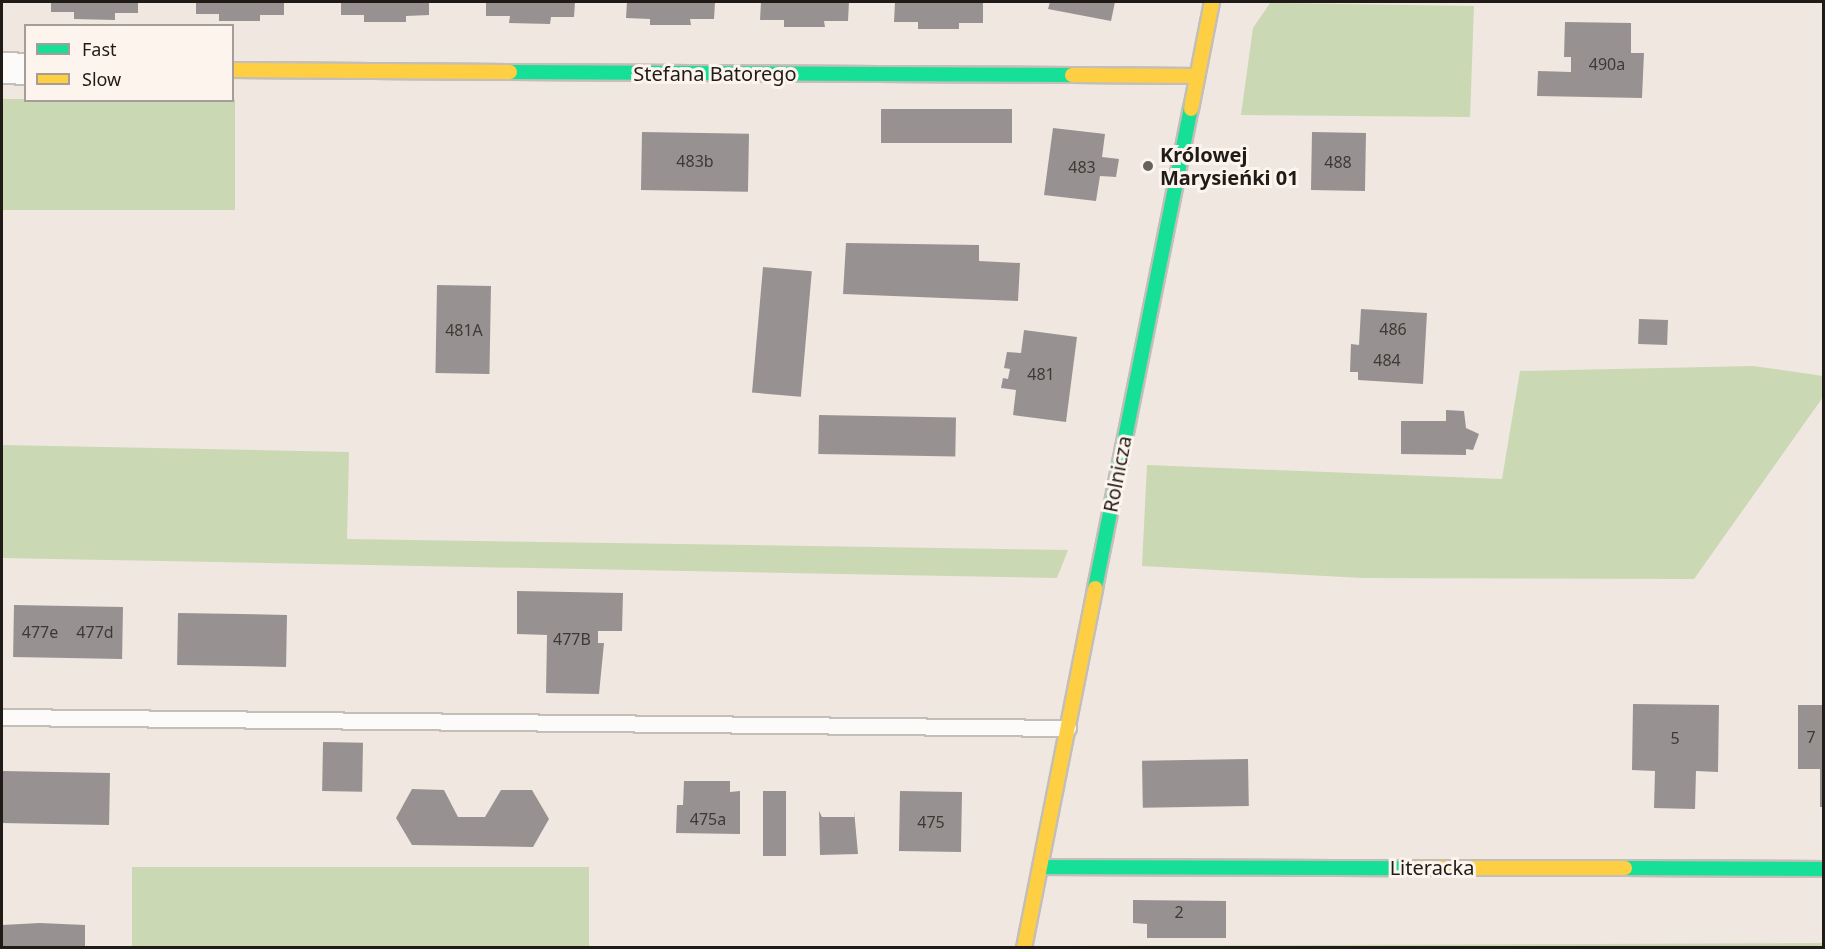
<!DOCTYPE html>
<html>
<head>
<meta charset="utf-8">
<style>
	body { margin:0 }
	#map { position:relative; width:1825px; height:949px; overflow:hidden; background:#efe7e0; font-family:"Noto Sans",sans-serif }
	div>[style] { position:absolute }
	.green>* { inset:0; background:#cad8b4; transform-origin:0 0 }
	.building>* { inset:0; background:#979291; transform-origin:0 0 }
	.roads { filter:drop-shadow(2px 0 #c4beb9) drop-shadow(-2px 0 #c4beb9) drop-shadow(0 2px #c4beb9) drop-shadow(0 -2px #c4beb9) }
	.lane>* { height:15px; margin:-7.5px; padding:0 7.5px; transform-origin:7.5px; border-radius:7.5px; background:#fdfbfa }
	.street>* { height:30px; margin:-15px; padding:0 15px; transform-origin:15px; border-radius:15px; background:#fdfbfa }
	.fast>* { height:14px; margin:-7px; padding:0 7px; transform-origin:7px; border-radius:7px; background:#16e098 }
	.slow>* { height:14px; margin:-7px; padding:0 7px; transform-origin:7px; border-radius:7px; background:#ffcf43 }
	.dots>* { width:16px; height:16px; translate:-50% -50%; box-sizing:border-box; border:3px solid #fdf4ed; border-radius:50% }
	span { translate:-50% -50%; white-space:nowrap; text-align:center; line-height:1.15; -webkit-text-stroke:6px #fdf4ed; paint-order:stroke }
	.number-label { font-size:16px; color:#3e3936 }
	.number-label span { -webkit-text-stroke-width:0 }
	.street-label { font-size:20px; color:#201b17 }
	.poi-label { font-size:20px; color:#201b17; font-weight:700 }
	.left { translate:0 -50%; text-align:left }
	.frame { position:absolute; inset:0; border:3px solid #201b17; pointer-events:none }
	.legend { position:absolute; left:24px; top:24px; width:210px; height:78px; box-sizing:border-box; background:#fdf4ed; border:2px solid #a59d97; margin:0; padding:8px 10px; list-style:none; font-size:18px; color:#201b17 }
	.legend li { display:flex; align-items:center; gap:12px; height:30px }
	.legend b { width:30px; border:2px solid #a59d97 }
</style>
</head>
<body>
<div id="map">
	<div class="green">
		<i style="clip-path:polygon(1270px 3px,1474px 6px,1470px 117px,1241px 115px,1253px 28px)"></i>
		<i style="left:2px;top:99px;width:233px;height:111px"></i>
		<i style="clip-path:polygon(1753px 366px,1823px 376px,1823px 397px,1694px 579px,1362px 578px,1142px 566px,1147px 465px,1502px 479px,1520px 371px)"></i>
		<i style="clip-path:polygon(2px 445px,349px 452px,347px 539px,1068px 550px,1057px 578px,2px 558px)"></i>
		<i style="left:132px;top:867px;width:457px;height:80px"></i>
		<i style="clip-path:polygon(1824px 943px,1823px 948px,1069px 947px,1069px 946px)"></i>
	</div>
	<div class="building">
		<i style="clip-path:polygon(51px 2px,138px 2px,138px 13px,115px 13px,115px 20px,74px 19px,74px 12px,51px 12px)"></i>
		<i style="clip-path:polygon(196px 2px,284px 2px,284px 15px,260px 15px,260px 21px,219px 21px,219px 14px,196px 14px)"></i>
		<i style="clip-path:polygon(341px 2px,429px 2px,429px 15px,406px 16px,406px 22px,364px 22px,364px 15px,341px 15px)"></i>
		<i style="clip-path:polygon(486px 2px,575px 2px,574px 17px,551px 17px,550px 24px,509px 23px,510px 16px,486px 16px)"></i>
		<i style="clip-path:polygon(627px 2px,715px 2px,714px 19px,690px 19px,691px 25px,650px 25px,650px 19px,626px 18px)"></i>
		<i style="clip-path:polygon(761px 2px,849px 2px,848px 21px,824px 21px,825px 27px,784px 27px,784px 20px,760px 20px)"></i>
		<i style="clip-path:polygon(895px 2px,983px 2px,983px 23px,959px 23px,959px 29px,918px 29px,918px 22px,894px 22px)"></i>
		<i style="clip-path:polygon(1050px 2px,1115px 2px,1111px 21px,1048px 9px)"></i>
		<i style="clip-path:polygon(1565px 22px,1631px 23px,1631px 53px,1644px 53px,1642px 98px,1537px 96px,1538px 71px,1571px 72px,1571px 57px,1564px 57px)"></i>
		<i style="left:881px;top:109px;width:131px;height:34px"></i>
		<i style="clip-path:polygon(1053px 128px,1105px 134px,1102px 157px,1119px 159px,1116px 177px,1100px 176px,1096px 201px,1044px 195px)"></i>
		<i style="left:642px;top:132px;width:107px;height:58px;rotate:1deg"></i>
		<i style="left:1312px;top:132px;width:54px;height:58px;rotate:1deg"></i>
		<i style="clip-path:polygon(846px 243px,979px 245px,979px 261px,1020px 263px,1018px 301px,843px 294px)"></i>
		<i style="left:763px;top:267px;width:49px;height:126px;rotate:5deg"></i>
		<i style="left:437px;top:285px;width:54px;height:88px;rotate:1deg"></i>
		<i style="clip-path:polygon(1361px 309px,1427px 313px,1423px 384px,1358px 380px,1358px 372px,1350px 372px,1351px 344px,1359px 345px)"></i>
		<i style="left:1639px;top:319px;width:29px;height:25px;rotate:2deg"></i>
		<i style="clip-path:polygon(1024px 330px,1077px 337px,1066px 422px,1013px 415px,1016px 390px,1001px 388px,1003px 378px,1008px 379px,1010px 369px,1004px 368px,1007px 352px,1021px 353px)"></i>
		<i style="clip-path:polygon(1446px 410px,1464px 411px,1466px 428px,1479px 434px,1473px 450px,1466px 449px,1466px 455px,1401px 454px,1401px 421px,1446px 421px)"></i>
		<i style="left:819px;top:415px;width:137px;height:39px;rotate:1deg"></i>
		<i style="clip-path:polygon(517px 591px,623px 593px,622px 631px,598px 631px,598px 643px,604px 643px,599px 694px,546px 693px,547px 635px,517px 634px)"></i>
		<i style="left:14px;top:605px;width:109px;height:52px;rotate:1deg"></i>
		<i style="left:178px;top:613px;width:109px;height:52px;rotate:1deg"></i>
		<i style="clip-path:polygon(1633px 704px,1719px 705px,1718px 772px,1696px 771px,1695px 809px,1654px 808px,1655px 771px,1632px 770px)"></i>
		<i style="clip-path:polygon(1798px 705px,1824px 705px,1824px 807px,1820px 807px,1820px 769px,1798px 769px)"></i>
		<i style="left:323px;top:742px;width:40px;height:49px;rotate:1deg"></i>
		<i style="left:1248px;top:759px;width:47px;height:106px;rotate:89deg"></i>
		<i style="left:2px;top:771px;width:108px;height:52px;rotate:1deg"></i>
		<i style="clip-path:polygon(684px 781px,730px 781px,730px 792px,740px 791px,740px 834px,676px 833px,677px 805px,683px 805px)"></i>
		<i style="clip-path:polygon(412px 789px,444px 790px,458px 817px,485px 817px,501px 790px,532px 790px,549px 819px,533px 847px,412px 845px,396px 818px)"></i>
		<i style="left:763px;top:791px;width:23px;height:65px"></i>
		<i style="left:900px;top:791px;width:62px;height:60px;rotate:1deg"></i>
		<i style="clip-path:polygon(854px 810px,858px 854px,820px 855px,819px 811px,822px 817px,855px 817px)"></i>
		<i style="clip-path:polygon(1133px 900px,1226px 901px,1226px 938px,1147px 938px,1147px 924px,1133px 923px)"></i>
		<i style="clip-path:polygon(40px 923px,85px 925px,85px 948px,2px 948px,2px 925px)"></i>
	</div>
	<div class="roads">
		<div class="lane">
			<i style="left:2px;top:717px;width:1066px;rotate:0.59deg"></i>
		</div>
		<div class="street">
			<i style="left:2px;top:68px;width:24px;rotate:2deg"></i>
		</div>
		<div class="fast">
			<i style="left:510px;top:72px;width:562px;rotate:0.31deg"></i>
			<i style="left:1095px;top:588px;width:489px;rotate:-78.7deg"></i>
			<i style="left:1040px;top:867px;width:368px;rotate:0.2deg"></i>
			<i style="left:1625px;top:868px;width:199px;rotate:0.3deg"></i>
		</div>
		<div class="slow">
			<i style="left:232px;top:70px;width:278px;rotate:0.4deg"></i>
			<i style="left:1072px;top:75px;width:125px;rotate:0.5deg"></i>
			<i style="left:1191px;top:109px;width:109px;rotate:-78.9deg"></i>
			<i style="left:1408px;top:868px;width:217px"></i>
			<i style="left:1024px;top:948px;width:367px;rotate:-78.8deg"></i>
		</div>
	</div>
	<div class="dots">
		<i style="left:1148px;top:166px;background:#68625d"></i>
	</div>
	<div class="number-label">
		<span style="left:1607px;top:64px">490a</span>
		<span style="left:695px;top:161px">483b</span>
		<span style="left:1338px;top:162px">488</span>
		<span style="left:1082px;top:167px">483</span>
		<span style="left:1393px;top:329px">486</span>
		<span style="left:464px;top:330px">481A</span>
		<span style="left:1387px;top:360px">484</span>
		<span style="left:1041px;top:374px">481</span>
		<span style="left:40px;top:632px">477e</span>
		<span style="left:95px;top:632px">477d</span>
		<span style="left:572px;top:639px">477B</span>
		<span style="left:1811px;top:737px">7</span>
		<span style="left:1675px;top:738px">5</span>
		<span style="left:708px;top:819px">475a</span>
		<span style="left:931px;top:822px">475</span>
		<span style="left:1179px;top:912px">2</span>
	</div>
	<div class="street-label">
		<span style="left:715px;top:73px">Stefana Batorego</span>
		<span style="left:1117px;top:474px;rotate:-79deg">Rolnicza</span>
		<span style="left:1432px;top:867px">Literacka</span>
	</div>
	<div class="poi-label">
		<span class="left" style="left:1160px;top:166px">Królowej<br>Marysieńki 01</span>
	</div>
	<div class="frame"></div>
	<ul class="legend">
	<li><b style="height:8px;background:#16e098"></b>Fast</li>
	<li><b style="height:8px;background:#ffcf43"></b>Slow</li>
	</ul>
</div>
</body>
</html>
